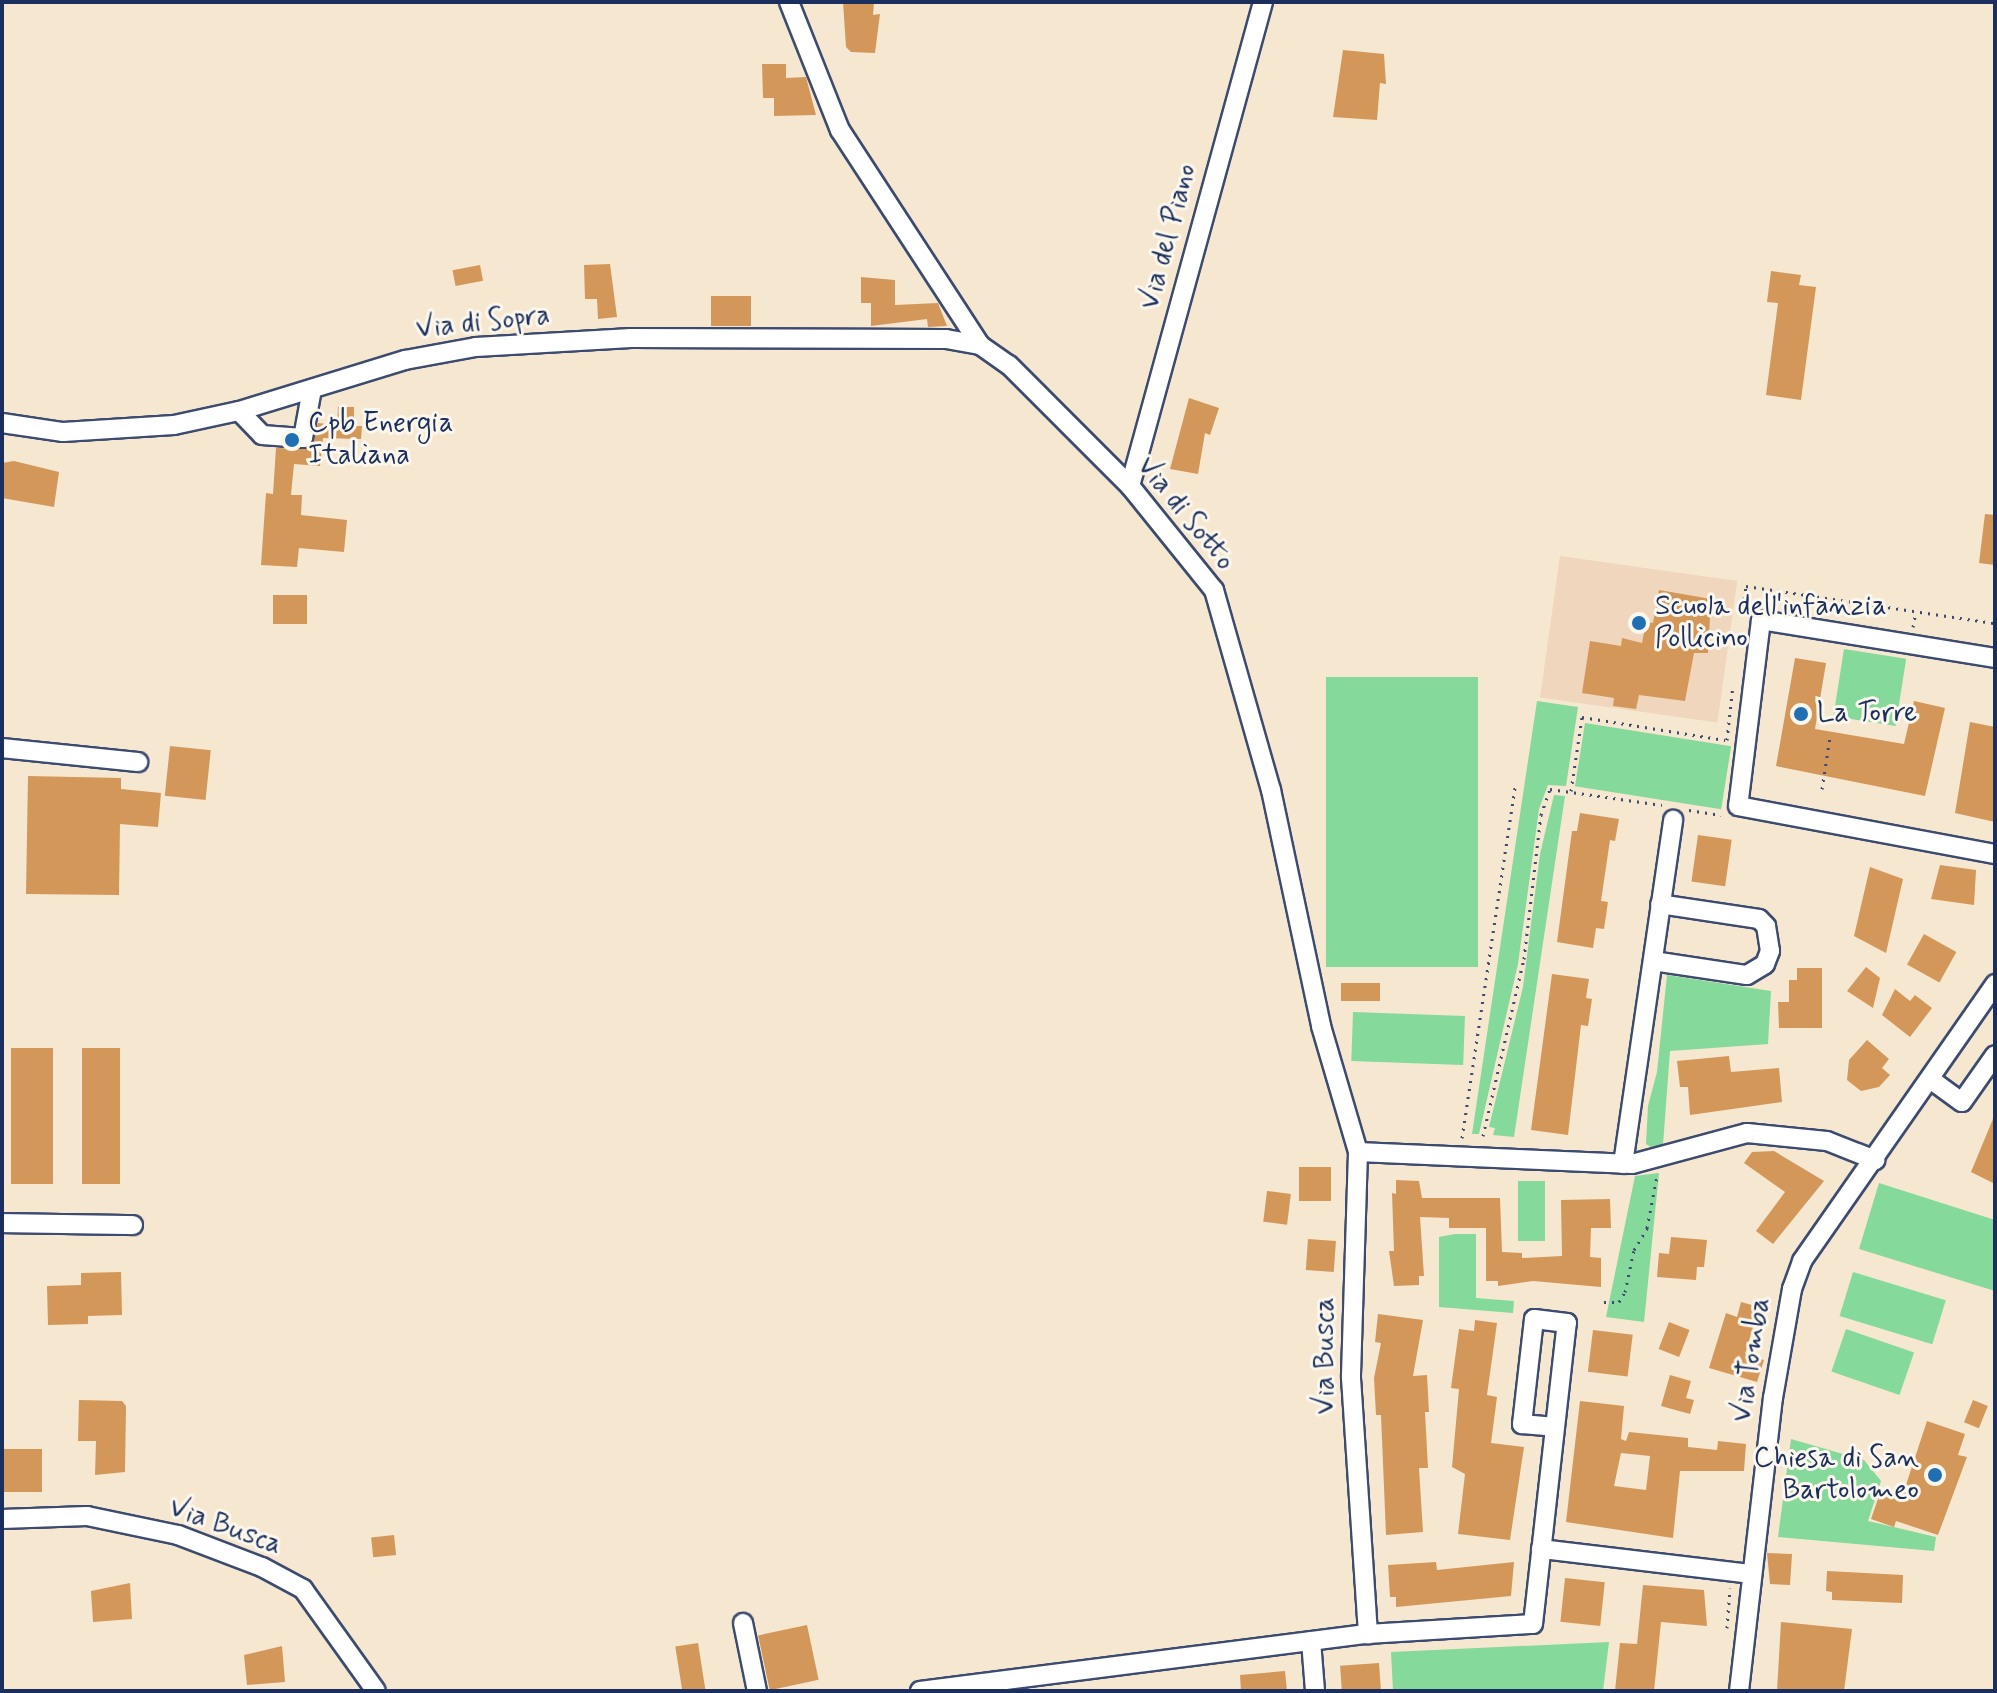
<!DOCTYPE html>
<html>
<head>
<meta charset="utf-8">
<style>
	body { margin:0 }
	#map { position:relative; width:1997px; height:1693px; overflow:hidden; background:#f6e7d1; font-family:Mynerve,sans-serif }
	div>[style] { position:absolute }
	.built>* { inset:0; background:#efd6bc; transform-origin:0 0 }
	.green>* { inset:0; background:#85d99b; transform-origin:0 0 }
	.building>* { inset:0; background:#d3975a; transform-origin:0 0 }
	.path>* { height:3px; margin-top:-1.5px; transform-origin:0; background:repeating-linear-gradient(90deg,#3c4b6f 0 2px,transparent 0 8px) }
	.roads { filter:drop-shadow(2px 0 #3c4b6f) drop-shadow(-2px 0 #3c4b6f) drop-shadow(0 2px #3c4b6f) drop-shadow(0 -2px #3c4b6f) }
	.minor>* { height:18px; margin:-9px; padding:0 9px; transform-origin:9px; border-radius:9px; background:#fff }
	.dots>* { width:22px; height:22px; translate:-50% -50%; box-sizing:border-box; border:4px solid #fbf7ec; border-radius:50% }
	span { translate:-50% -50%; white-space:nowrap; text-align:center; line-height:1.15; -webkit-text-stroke:6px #fbf7ec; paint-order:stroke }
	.street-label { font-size:28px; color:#1b2f5e }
	.poi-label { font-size:28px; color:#1b2f5e }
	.left { translate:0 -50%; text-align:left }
	.right { translate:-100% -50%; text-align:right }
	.frame { position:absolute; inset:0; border:4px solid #1b2f5e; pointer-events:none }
</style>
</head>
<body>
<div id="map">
	<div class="built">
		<i style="left:1560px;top:556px;width:179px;height:143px;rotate:8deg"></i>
	</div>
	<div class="green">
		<i style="left:1844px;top:649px;width:63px;height:68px;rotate:9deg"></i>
		<i style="left:1478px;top:677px;width:290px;height:152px;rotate:90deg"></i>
		<i style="clip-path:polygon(1537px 701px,1578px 707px,1566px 786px,1548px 785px,1539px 809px,1518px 964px,1479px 1134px,1472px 1134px)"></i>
		<i style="left:1585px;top:723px;width:148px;height:64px;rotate:9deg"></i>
		<i style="clip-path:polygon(1554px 795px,1565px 796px,1514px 1137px,1493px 1135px,1495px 1128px,1489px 1127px,1523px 987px,1540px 854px)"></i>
		<i style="clip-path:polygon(1667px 975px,1771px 991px,1768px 1044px,1670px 1051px,1663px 1145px,1651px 1147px,1646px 1144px,1648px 1106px,1657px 1072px)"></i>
		<i style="left:1353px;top:1012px;width:112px;height:49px;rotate:2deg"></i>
		<i style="clip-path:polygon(1659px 1173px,1644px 1322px,1606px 1317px,1635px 1176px)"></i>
		<i style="left:1518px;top:1181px;width:27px;height:60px"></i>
		<i style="clip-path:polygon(1879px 1183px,1995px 1220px,1995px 1291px,1859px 1249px)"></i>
		<i style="clip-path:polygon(1455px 1234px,1476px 1234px,1476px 1298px,1514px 1301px,1513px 1313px,1439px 1307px,1439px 1237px)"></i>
		<i style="left:1853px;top:1272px;width:97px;height:46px;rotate:17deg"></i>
		<i style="left:1846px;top:1329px;width:72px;height:45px;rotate:19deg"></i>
		<i style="clip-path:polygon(1791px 1439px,1864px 1460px,1881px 1481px,1868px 1521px,1936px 1537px,1934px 1551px,1778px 1537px)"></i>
		<i style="clip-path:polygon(1609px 1642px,1603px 1691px,1393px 1691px,1391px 1652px)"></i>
	</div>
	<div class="building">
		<i style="clip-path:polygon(843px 2px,874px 3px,873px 15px,880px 14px,875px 53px,851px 52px,846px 47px)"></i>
		<i style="clip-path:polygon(1343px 50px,1384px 54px,1386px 84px,1380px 83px,1377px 120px,1333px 117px)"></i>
		<i style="clip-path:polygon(762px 64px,786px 64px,786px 78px,806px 77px,816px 115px,774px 116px,774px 98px,763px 98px)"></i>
		<i style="clip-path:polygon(610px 264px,617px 317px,598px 319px,597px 299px,585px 299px,584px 265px)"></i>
		<i style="left:480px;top:265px;width:16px;height:28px;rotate:79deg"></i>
		<i style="clip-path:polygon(1771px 271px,1801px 275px,1799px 285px,1816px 287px,1801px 400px,1766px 395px,1778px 303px,1767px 302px)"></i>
		<i style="clip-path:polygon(861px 277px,895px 280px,895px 305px,938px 303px,947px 326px,928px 327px,927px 319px,871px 326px,871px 303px,861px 303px)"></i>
		<i style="left:751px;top:296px;width:30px;height:40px;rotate:90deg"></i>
		<i style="clip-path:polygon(1189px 398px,1219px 408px,1210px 435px,1205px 433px,1198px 474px,1170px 469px)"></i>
		<i style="clip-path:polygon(338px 407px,354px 407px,354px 426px,362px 426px,361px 439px,323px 438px,320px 466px,294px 464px,291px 495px,302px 495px,301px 515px,347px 520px,344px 552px,299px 548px,297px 567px,261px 565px,266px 493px,273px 494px,276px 448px,308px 449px,318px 423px,337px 425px)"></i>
		<i style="clip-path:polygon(14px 461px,59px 472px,54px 507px,2px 498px,2px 463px)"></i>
		<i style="clip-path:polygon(1985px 514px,1995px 515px,1995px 565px,1979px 563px)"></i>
		<i style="clip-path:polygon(1659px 590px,1711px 599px,1708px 653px,1694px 653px,1685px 701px,1639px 695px,1636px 709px,1613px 706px,1614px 698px,1582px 693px,1590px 641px,1621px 646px,1622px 638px,1642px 643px,1646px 622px,1653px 623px)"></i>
		<i style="left:273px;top:595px;width:34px;height:29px"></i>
		<i style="clip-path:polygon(1795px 658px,1826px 663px,1815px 729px,1904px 744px,1914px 701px,1945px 708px,1925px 796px,1776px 766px)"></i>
		<i style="clip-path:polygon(1970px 722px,1995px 727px,1995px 822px,1955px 813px)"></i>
		<i style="left:170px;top:746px;width:41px;height:50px;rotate:6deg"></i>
		<i style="clip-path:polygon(28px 776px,121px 778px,121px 789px,161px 793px,158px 827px,120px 824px,119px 895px,26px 894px)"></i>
		<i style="clip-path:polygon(1580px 813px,1619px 819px,1615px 841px,1610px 840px,1601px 901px,1608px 902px,1604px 929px,1596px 928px,1593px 948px,1557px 942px,1572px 831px,1577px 831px)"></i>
		<i style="left:1698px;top:835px;width:34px;height:47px;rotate:8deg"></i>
		<i style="clip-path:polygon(1940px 865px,1976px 870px,1974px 905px,1931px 899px)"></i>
		<i style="clip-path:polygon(1870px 867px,1903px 879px,1886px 953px,1854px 936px)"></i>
		<i style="left:1924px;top:934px;width:37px;height:35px;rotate:29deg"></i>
		<i style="clip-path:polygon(1866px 967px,1880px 978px,1873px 1008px,1847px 991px)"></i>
		<i style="clip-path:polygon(1797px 968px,1822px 968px,1822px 1028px,1779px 1028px,1778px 1002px,1789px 1002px,1789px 980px,1797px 980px)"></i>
		<i style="clip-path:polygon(1552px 974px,1589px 979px,1586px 998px,1592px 999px,1588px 1026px,1581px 1025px,1568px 1135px,1531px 1130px)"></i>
		<i style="left:1341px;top:983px;width:39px;height:18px"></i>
		<i style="clip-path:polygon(1895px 989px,1910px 1001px,1915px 995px,1932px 1008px,1910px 1037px,1882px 1015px)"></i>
		<i style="clip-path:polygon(1867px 1040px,1889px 1059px,1882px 1068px,1890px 1075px,1879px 1087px,1861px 1091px,1847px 1080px,1849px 1060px)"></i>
		<i style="left:11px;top:1048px;width:42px;height:136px"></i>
		<i style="left:82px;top:1048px;width:38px;height:136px"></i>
		<i style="clip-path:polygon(1729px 1056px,1731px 1072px,1779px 1068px,1782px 1102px,1690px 1115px,1688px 1087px,1680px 1087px,1677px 1061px)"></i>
		<i style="clip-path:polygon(1995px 1114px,1995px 1184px,1971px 1172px)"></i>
		<i style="clip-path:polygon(1774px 1151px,1824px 1181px,1773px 1244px,1756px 1231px,1785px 1192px,1744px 1163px,1752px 1152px)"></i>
		<i style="left:1331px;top:1167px;width:34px;height:32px;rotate:90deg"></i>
		<i style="clip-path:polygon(1396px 1180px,1419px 1181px,1422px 1198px,1500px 1198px,1502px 1252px,1522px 1253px,1522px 1258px,1562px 1256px,1561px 1200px,1610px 1199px,1611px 1228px,1591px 1228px,1590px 1257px,1601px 1258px,1601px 1287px,1533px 1281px,1498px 1286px,1498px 1281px,1486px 1281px,1486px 1228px,1449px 1228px,1449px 1218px,1420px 1217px,1424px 1276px,1419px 1276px,1419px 1285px,1394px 1286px,1389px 1251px,1394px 1251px,1392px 1193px,1396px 1194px)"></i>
		<i style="left:1267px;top:1191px;width:24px;height:31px;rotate:7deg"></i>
		<i style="clip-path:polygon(1671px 1237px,1707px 1240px,1704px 1267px,1697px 1267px,1696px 1280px,1657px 1277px,1659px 1253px,1669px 1254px)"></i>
		<i style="left:1308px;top:1239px;width:28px;height:31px;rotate:4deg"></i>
		<i style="clip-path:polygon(121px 1272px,122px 1315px,88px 1316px,88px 1324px,48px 1325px,47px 1286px,81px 1285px,81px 1273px)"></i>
		<i style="clip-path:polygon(1741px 1302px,1759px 1307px,1745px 1354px,1764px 1360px,1757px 1382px,1709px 1368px,1726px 1313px,1737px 1317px)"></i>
		<i style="clip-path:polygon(1378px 1314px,1423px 1320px,1413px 1376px,1427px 1375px,1429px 1412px,1425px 1412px,1428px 1468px,1419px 1468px,1423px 1532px,1386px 1535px,1381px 1415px,1376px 1415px,1374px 1378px,1381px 1343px,1375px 1342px)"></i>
		<i style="clip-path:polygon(1475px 1320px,1497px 1323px,1487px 1395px,1497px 1397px,1491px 1443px,1524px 1447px,1510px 1540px,1458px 1534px,1465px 1474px,1452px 1467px,1459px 1389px,1451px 1388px,1459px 1329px,1474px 1331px)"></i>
		<i style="left:1669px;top:1322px;width:22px;height:29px;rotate:21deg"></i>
		<i style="left:1593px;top:1330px;width:40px;height:42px;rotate:7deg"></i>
		<i style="clip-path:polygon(1670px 1375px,1691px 1381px,1686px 1398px,1694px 1400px,1690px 1414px,1661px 1406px)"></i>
		<i style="clip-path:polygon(79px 1400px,122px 1401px,126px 1406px,125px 1472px,95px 1475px,96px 1441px,78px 1441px)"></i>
		<i style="left:1973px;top:1400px;width:16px;height:24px;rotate:22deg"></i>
		<i style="clip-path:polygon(evenodd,1580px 1401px,1624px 1406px,1621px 1439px,1626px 1441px,1629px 1432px,1688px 1438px,1688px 1447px,1717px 1450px,1718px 1441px,1746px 1444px,1744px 1471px,1680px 1471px,1673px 1538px,1566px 1522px,1580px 1401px,1621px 1453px,1650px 1456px,1646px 1490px,1614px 1486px,1621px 1453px)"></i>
		<i style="clip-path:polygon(1927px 1421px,1965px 1434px,1958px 1455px,1967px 1457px,1938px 1535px,1896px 1521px,1894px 1527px,1871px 1519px,1880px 1493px,1901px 1500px)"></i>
		<i style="left:2px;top:1449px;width:40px;height:43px"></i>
		<i style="left:394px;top:1535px;width:20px;height:23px;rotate:84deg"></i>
		<i style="clip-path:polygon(1767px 1553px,1792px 1554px,1790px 1585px,1770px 1584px)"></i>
		<i style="clip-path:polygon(1436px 1562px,1437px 1570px,1514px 1562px,1511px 1596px,1396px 1607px,1396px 1597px,1390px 1597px,1388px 1565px)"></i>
		<i style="clip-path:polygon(1827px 1571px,1903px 1575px,1902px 1603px,1832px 1600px,1832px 1592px,1826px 1591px)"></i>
		<i style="left:1565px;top:1578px;width:40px;height:44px;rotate:6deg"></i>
		<i style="clip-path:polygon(130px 1583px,132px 1619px,93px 1622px,91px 1591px)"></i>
		<i style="clip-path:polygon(1643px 1585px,1704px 1590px,1707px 1626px,1661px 1622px,1654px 1691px,1615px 1691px,1620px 1643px,1637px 1644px)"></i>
		<i style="clip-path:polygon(1781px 1622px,1852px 1629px,1844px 1691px,1777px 1691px)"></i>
		<i style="left:807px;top:1625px;width:56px;height:50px;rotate:78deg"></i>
		<i style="left:698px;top:1643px;width:49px;height:23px;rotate:81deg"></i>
		<i style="clip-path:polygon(282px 1646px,285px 1682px,247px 1685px,244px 1655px)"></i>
		<i style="left:1379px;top:1663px;width:28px;height:39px;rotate:86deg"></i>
		<i style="clip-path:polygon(1285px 1671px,1287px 1691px,1241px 1691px,1240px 1675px)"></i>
	</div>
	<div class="path">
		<i style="left:1742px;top:614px;width:28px;rotate:-82deg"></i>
		<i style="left:1746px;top:586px;width:252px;rotate:8.5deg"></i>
		<i style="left:1913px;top:627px;width:15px;rotate:-79deg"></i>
		<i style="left:1727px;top:740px;width:55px;rotate:-83.8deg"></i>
		<i style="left:1822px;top:789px;width:53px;rotate:-81.3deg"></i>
		<i style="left:1571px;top:791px;width:75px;rotate:-81.5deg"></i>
		<i style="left:1582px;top:717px;width:145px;rotate:9.1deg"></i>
		<i style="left:1689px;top:810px;width:32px;rotate:9deg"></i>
		<i style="left:1483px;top:1136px;width:182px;rotate:-77deg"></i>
		<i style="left:1524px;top:959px;width:145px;rotate:-83.3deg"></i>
		<i style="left:1541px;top:815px;width:28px;rotate:-71deg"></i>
		<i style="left:1550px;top:789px;width:113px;rotate:8.1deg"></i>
		<i style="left:1462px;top:1138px;width:355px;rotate:-81.4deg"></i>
		<i style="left:1604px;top:1302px;width:15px"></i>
		<i style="left:1619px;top:1302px;width:12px;rotate:-59deg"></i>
		<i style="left:1625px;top:1292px;width:43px;rotate:-77.9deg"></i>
		<i style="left:1634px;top:1250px;width:26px;rotate:-59deg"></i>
		<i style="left:1647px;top:1228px;width:53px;rotate:-79.1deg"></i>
		<i style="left:1727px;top:1628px;width:40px;rotate:-85.7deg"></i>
	</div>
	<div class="roads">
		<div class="minor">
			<i style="left:789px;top:2px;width:138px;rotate:68.3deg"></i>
			<i style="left:840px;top:130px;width:257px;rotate:56.9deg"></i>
			<i style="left:980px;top:345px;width:35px;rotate:35deg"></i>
			<i style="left:1009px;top:365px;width:171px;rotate:45deg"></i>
			<i style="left:1130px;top:486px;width:134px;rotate:51.1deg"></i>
			<i style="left:1214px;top:590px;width:208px;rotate:74.1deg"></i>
			<i style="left:1271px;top:790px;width:241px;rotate:78deg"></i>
			<i style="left:1321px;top:1026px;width:131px;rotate:73.6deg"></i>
			<i style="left:1358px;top:1152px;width:226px;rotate:91.8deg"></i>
			<i style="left:1351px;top:1378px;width:257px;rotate:86.2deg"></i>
			<i style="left:239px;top:411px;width:33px;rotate:46deg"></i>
			<i style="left:262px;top:435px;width:41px;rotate:4.2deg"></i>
			<i style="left:303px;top:438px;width:50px;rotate:-79.6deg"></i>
			<i style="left:2px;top:423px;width:62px;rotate:8.4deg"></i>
			<i style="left:63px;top:432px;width:111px;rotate:-3.6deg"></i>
			<i style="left:174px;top:425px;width:66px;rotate:-12.2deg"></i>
			<i style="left:239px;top:411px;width:174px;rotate:-17.1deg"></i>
			<i style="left:405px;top:360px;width:72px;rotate:-10.4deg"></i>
			<i style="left:476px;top:347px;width:155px;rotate:-3.3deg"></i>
			<i style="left:631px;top:338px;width:315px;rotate:0.2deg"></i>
			<i style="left:946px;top:339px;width:35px;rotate:10deg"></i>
			<i style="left:1130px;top:486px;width:502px;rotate:-74.63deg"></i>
			<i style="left:1995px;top:658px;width:237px;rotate:-170.8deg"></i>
			<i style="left:1761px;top:620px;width:187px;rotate:97deg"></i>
			<i style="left:1738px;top:806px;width:261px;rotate:10.6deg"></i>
			<i style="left:2px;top:748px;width:137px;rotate:5.9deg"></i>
			<i style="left:1653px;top:961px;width:95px;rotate:8.5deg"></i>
			<i style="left:1747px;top:975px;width:21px;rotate:-31deg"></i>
			<i style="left:1765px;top:964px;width:14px;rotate:-69deg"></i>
			<i style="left:1770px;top:951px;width:25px;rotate:-99deg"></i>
			<i style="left:1766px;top:926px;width:10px;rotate:-135deg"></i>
			<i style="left:1759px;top:919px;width:100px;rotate:-171.4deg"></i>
			<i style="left:1930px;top:1079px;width:39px;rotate:36deg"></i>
			<i style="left:1962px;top:1102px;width:57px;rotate:-54.9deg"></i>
			<i style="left:1358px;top:1152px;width:274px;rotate:2.5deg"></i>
			<i style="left:1632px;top:1164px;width:119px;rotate:-15.1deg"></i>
			<i style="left:1747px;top:1133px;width:80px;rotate:5.7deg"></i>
			<i style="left:1827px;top:1141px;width:52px;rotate:21.6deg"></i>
			<i style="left:1623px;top:1164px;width:348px;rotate:-81.7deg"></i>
			<i style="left:2px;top:1223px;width:131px;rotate:0.9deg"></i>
			<i style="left:2px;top:1519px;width:85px;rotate:-2deg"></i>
			<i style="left:87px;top:1516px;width:93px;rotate:11.8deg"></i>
			<i style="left:178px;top:1535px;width:90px;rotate:20.9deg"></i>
			<i style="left:262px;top:1567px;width:47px;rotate:28.2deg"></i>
			<i style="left:303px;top:1589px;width:125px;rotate:54.4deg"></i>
			<i style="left:1541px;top:1549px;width:212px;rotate:6.8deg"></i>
			<i style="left:743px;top:1623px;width:69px;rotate:78.4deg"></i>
			<i style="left:1311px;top:1641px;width:50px;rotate:85.4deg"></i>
			<i style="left:920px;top:1691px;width:452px;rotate:-7.3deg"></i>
			<i style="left:1368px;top:1634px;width:165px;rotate:-3.5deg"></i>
			<i style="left:1533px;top:1624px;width:303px;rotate:-83.6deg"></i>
			<i style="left:1567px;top:1323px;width:33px;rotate:-173deg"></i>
			<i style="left:1534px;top:1319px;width:106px;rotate:96.5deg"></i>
			<i style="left:1522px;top:1424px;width:33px;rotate:5deg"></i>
			<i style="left:1739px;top:1691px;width:295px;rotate:-83.4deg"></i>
			<i style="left:1773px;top:1398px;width:111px;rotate:-80.1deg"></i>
			<i style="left:1792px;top:1289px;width:30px;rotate:-70deg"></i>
			<i style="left:1802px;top:1261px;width:338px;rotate:-55.1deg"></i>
		</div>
	</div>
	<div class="dots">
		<i style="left:292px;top:440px;background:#1f6fb2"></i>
		<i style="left:1639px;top:623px;background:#1f6fb2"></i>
		<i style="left:1801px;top:714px;background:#1f6fb2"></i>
		<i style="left:1935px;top:1475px;background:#1f6fb2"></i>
	</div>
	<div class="street-label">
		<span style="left:1169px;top:237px;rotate:-75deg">Via del Piano</span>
		<span style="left:483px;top:323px;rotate:-6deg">Via di Sopra</span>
		<span style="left:1185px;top:514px;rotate:51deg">Via di Sotto</span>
		<span style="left:1326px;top:1356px;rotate:-90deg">Via Busca</span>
		<span style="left:1752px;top:1360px;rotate:-81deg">Via Tomba</span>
		<span style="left:225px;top:1527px;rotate:20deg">Via Busca</span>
	</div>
	<div class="poi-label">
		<span class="left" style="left:308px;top:440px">Cpb Energia<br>Italiana</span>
		<span class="left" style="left:1655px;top:623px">Scuola dell'infanzia<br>Pollicino</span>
		<span class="left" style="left:1817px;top:714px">La Torre</span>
		<span class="right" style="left:1919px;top:1475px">Chiesa di San<br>Bartolomeo</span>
	</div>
	<div class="frame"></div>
</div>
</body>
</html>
